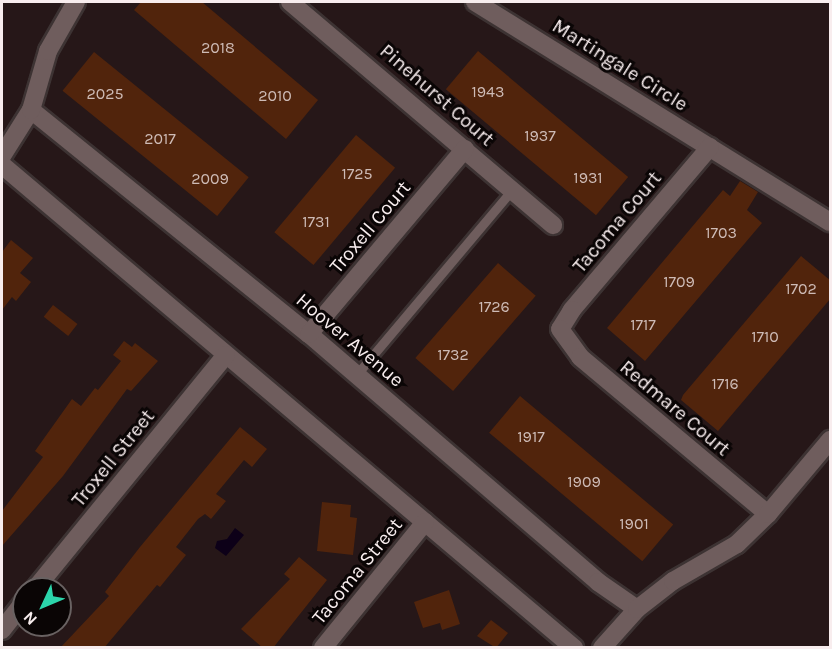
<!DOCTYPE html>
<html>
<head>
<meta charset="utf-8">
<style>
	body { margin:0 }
	#map { position:relative; width:832px; height:649px; overflow:hidden; background:#261718; font-family:Karla,sans-serif }
	div>[style] { position:absolute }
	.water>* { inset:0; background:#0d0018 }
	.building>* { inset:0; background:#51240c; transform-origin:0 0 }
	.roads { filter:drop-shadow(2px 0 #3d3333) drop-shadow(-2px 0 #3d3333) drop-shadow(0 2px #3d3333) drop-shadow(0 -2px #3d3333) }
	.lane>* { height:9px; margin:-4.5px; padding:0 4.5px; transform-origin:4.5px; border-radius:4.5px; background:#6f5d5d }
	.street>* { height:18px; margin:-9px; padding:0 9px; transform-origin:9px; border-radius:9px; background:#6f5d5d }
	span { translate:-50% -50%; white-space:nowrap; text-align:center; line-height:1.15; -webkit-text-stroke:6px #0a0505; paint-order:stroke }
	.number-label { font-size:16px; color:#cebbb6 }
	.number-label span { -webkit-text-stroke-width:0 }
	.street-label { font-size:20px; color:#f8edee }
	.frame { position:absolute; inset:0; border:3px solid #f8edee; pointer-events:none }
	.north { position:absolute; left:12px; top:577px; width:60px; height:60px; box-sizing:border-box; background:#0a0505; border:2px solid #696262; border-radius:50%; rotate:226deg; font-size:16px; font-weight:700; line-height:24px; text-align:center; color:#f8edee }
	.north::after { content:''; display:block; margin:auto; width:21px; height:27px; background:#2cd5ab; clip-path:polygon(50% 0,100% 100%,50% 72%,0 100%) }
</style>
</head>
<body>
<div id="map">
	<div class="water">
		<i style="clip-path:polygon(235px 528px,244px 535px,226px 556px,215px 548px,217px 541px,227px 539px)"></i>
	</div>
	<div class="building">
		<i style="clip-path:polygon(141px 2px,202px 2px,318px 100px,286px 139px,134px 10px)"></i>
		<i style="left:478px;top:51px;width:196px;height:50px;rotate:40deg"></i>
		<i style="left:94px;top:52px;width:199px;height:50px;rotate:39deg"></i>
		<i style="left:356px;top:135px;width:51px;height:127px;rotate:40deg"></i>
		<i style="clip-path:polygon(740px 181px,758px 192px,747px 210px,762px 223px,645px 361px,607px 328px,723px 190px,730px 196px)"></i>
		<i style="clip-path:polygon(11px 240px,33px 258px,20px 273px,31px 282px,16px 301px,12px 297px,2px 310px,2px 252px)"></i>
		<i style="clip-path:polygon(801px 256px,831px 281px,831px 298px,718px 431px,681px 400px,683px 395px)"></i>
		<i style="left:498px;top:263px;width:50px;height:126px;rotate:41deg"></i>
		<i style="left:53px;top:305px;width:31px;height:15px;rotate:38deg"></i>
		<i style="clip-path:polygon(124px 341px,132px 347px,135px 343px,158px 361px,131px 391px,127px 389px,63px 476px,2px 546px,2px 511px,43px 457px,35px 451px,72px 399px,81px 406px,95px 388px,98px 390px,121px 361px,113px 355px)"></i>
		<i style="left:520px;top:396px;width:200px;height:48px;rotate:40deg"></i>
		<i style="clip-path:polygon(240px 427px,267px 449px,252px 467px,244px 460px,216px 494px,226px 501px,211px 519px,205px 514px,198px 519px,176px 547px,186px 555px,160px 587px,157px 585px,104px 648px,60px 648px,109px 596px,105px 592px,140px 547px)"></i>
		<i style="clip-path:polygon(322px 502px,351px 505px,350px 517px,357px 518px,353px 555px,317px 551px)"></i>
		<i style="clip-path:polygon(299px 557px,327px 580px,273px 648px,263px 648px,241px 629px,290px 579px,284px 574px)"></i>
		<i style="clip-path:polygon(449px 590px,460px 624px,442px 630px,440px 623px,423px 628px,414px 602px)"></i>
		<i style="clip-path:polygon(491px 620px,508px 633px,496px 648px,477px 636px)"></i>
	</div>
	<div class="roads">
		<div class="lane">
			<i style="left:357px;top:374px;width:241px;rotate:-49.9deg"></i>
		</div>
		<div class="street">
			<i style="left:290px;top:2px;width:345px;rotate:40.3deg"></i>
			<i style="left:475px;top:2px;width:418px;rotate:31.8deg"></i>
			<i style="left:31px;top:110px;width:357px;rotate:38.9deg"></i>
			<i style="left:309px;top:334px;width:381px;rotate:40.6deg"></i>
			<i style="left:598px;top:582px;width:47px;rotate:34.7deg"></i>
			<i style="left:710px;top:147px;width:214px;rotate:130.3deg"></i>
			<i style="left:572px;top:310px;width:22px;rotate:122deg"></i>
			<i style="left:560px;top:329px;width:34px;rotate:54deg"></i>
			<i style="left:580px;top:357px;width:245px;rotate:39.9deg"></i>
			<i style="left:2px;top:156px;width:54px;rotate:-57.8deg"></i>
			<i style="left:31px;top:110px;width:61px;rotate:-73.9deg"></i>
			<i style="left:48px;top:51px;width:56px;rotate:-60.3deg"></i>
			<i style="left:2px;top:165px;width:749px;rotate:40.18deg"></i>
			<i style="left:309px;top:334px;width:242px;rotate:-49.9deg"></i>
			<i style="left:35px;top:589px;width:302px;rotate:-50.8deg"></i>
			<i style="left:2px;top:630px;width:36px;rotate:-52deg"></i>
			<i style="left:323px;top:648px;width:162px;rotate:-51deg"></i>
			<i style="left:602px;top:648px;width:52px;rotate:-48.1deg"></i>
			<i style="left:637px;top:609px;width:46px;rotate:-37.9deg"></i>
			<i style="left:673px;top:581px;width:74px;rotate:-30deg"></i>
			<i style="left:737px;top:544px;width:43px;rotate:-44.1deg"></i>
			<i style="left:768px;top:514px;width:97px;rotate:-50deg"></i>
		</div>
	</div>
	<div class="number-label">
		<span style="left:218px;top:48px">2018</span>
		<span style="left:488px;top:92px">1943</span>
		<span style="left:105px;top:94px">2025</span>
		<span style="left:275px;top:96px">2010</span>
		<span style="left:540px;top:136px">1937</span>
		<span style="left:160px;top:139px">2017</span>
		<span style="left:357px;top:174px">1725</span>
		<span style="left:588px;top:178px">1931</span>
		<span style="left:210px;top:179px">2009</span>
		<span style="left:316px;top:222px">1731</span>
		<span style="left:721px;top:233px">1703</span>
		<span style="left:679px;top:282px">1709</span>
		<span style="left:801px;top:289px">1702</span>
		<span style="left:494px;top:307px">1726</span>
		<span style="left:643px;top:325px">1717</span>
		<span style="left:765px;top:337px">1710</span>
		<span style="left:453px;top:355px">1732</span>
		<span style="left:725px;top:384px">1716</span>
		<span style="left:531px;top:437px">1917</span>
		<span style="left:584px;top:482px">1909</span>
		<span style="left:634px;top:524px">1901</span>
	</div>
	<div class="street-label">
		<span style="left:620px;top:65px;rotate:32deg">Martingale Circle</span>
		<span style="left:437px;top:95px;rotate:41deg">Pinehurst Court</span>
		<span style="left:617px;top:222px;rotate:-50deg">Tacoma Court</span>
		<span style="left:370px;top:227px;rotate:-50deg">Troxell Court</span>
		<span style="left:350px;top:340px;rotate:40deg">Hoover Avenue</span>
		<span style="left:675px;top:408px;rotate:40deg">Redmare Court</span>
		<span style="left:113px;top:458px;rotate:-51deg">Troxell Street</span>
		<span style="left:357px;top:571px;rotate:-51deg">Tacoma Street</span>
	</div>
	<div class="frame"></div>
	<div class="north">N</div>
</div>
</body>
</html>
